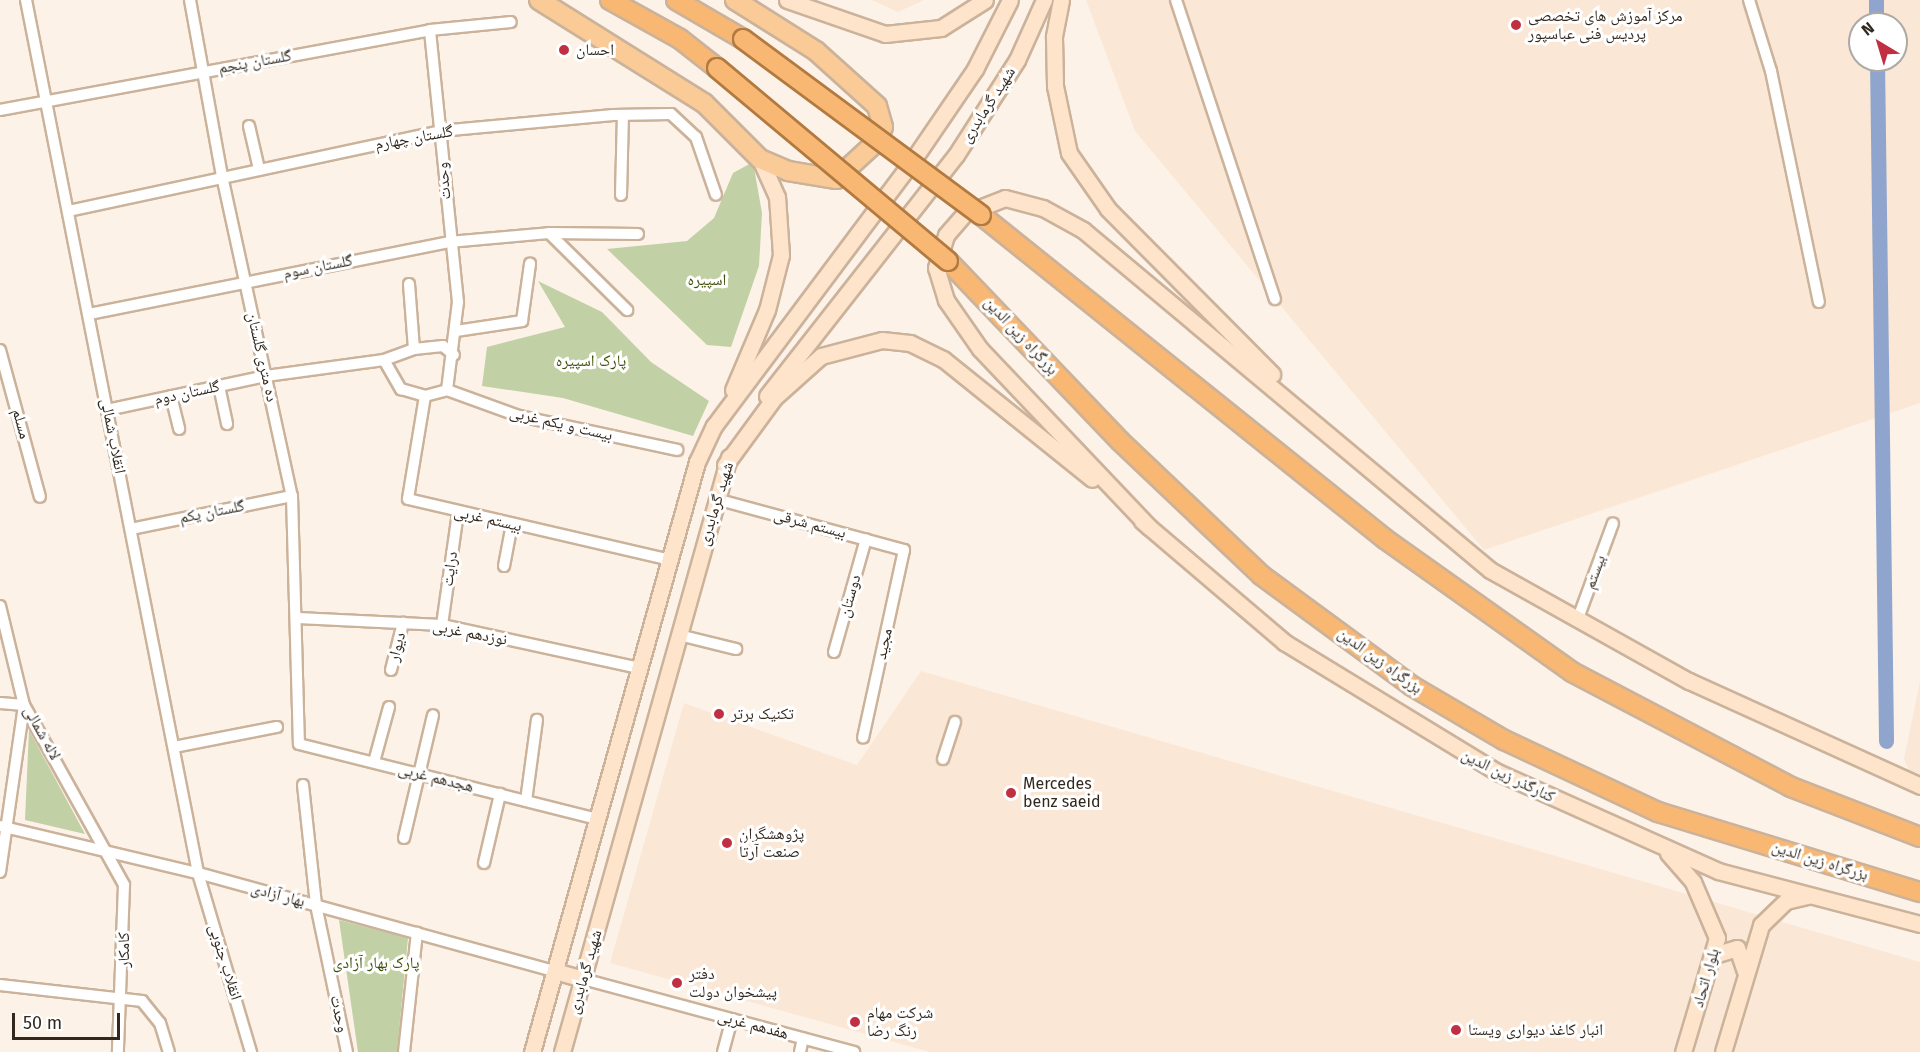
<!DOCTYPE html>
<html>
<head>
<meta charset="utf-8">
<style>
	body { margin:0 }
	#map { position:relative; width:1920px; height:1052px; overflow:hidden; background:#fdf2e8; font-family:"Fira Sans","Noto Naskh Arabic",sans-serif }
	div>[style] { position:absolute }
	.built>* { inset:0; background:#fbe7d5 }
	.green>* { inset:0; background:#c2d1a5 }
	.canal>* { height:15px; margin:-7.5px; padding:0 7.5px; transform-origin:7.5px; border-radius:7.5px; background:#90a5cd }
	.roads { filter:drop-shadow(2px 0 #cbb29a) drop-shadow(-2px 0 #cbb29a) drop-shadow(0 2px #cbb29a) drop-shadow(0 -2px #cbb29a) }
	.minor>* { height:10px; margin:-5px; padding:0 5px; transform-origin:5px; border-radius:5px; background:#fff }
	.secondary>* { height:15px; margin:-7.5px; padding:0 7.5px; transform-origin:7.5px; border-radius:7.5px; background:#fde4cb }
	.primary>* { height:18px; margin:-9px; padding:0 9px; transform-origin:9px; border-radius:9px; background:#faca97 }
	.trunk>* { height:18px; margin:-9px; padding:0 9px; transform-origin:9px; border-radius:9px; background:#f8b874 }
	.bridges { filter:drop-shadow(2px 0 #b27a40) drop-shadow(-2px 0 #b27a40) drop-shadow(0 2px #b27a40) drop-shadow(0 -2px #b27a40) }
	.trunk-bridge>* { height:18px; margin:-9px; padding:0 9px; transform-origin:9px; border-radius:9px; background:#f8b874 }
	.dots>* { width:16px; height:16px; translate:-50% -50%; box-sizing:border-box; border:3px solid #fff; border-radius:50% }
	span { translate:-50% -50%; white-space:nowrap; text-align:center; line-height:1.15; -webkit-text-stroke:6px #fff; paint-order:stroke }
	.poi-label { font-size:16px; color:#32281e }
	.left { translate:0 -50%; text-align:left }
	.street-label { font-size:16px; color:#32281e }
	.park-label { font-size:16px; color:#3e5008 }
	.north { position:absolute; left:1848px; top:12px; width:60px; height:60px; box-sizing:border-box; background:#fff; border:2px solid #ada9a5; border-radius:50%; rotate:322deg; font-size:16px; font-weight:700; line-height:24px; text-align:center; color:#32281e }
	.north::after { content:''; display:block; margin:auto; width:21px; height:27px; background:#c13042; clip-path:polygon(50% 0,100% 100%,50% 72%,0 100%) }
	.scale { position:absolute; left:12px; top:1013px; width:108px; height:27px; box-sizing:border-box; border:3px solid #32281e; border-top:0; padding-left:8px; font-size:18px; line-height:21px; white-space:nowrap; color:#32281e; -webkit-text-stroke:4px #fff; paint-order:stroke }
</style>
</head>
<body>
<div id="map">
	<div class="built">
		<i style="clip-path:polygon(872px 0,924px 0,898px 12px)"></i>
		<i style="clip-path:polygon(evenodd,1086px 0,1920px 0,1920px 403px,1484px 550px,1135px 131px,1086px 0,1860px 24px,1896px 24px,1896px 60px,1860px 60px,1860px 24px)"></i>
		<i style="clip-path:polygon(921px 671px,1920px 962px,1920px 1052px,930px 1052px,610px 963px,684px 703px,857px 765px)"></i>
		<i style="clip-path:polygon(1920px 681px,1920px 774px,1909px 770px,1904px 759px)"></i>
	</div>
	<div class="green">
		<i style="clip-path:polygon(753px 162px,762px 213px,759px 266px,731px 347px,707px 345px,607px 249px,687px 241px,714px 218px,733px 173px)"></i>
		<i style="clip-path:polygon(538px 281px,602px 312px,651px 362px,709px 401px,693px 436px,563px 398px,482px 386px,487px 347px,565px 327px)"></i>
		<i style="clip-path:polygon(29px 730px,85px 834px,25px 820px)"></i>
		<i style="clip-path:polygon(339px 920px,408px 938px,397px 1052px,358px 1052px)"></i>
	</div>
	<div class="canal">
		<i style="left:1876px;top:0;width:24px;rotate:90deg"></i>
		<i style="left:1877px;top:60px;width:681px;rotate:89.24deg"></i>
	</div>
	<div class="roads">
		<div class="minor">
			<i style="left:26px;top:0;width:890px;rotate:78.85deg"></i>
			<i style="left:198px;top:873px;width:187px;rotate:73.5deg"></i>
			<i style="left:190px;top:0;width:179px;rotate:79.7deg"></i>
			<i style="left:222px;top:176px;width:328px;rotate:77.7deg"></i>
			<i style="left:292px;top:496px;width:248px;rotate:88.4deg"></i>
			<i style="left:299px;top:744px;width:308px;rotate:14.1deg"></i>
			<i style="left:1176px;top:0;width:315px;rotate:71.7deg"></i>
			<i style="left:1749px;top:0;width:74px;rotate:72.8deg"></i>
			<i style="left:1771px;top:71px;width:236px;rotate:78.3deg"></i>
			<i style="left:0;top:110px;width:437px;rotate:-10.5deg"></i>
			<i style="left:430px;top:30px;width:81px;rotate:-5.6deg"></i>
			<i style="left:249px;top:126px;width:44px;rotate:76.9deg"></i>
			<i style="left:621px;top:195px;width:80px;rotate:-88.6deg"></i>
			<i style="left:68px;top:211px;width:381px;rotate:-12.1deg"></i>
			<i style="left:440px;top:131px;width:174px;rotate:-5.3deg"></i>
			<i style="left:613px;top:115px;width:58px;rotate:-1deg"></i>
			<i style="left:671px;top:114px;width:34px;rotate:43deg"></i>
			<i style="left:696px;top:137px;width:61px;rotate:71deg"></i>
			<i style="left:549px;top:233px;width:110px;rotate:44.6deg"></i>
			<i style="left:409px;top:284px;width:65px;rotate:85.6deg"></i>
			<i style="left:89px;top:314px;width:367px;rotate:-11.3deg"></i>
			<i style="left:449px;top:242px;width:100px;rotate:-5.1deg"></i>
			<i style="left:549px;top:233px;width:89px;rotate:0.6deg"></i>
			<i style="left:456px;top:331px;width:67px;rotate:-8.6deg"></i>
			<i style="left:522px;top:321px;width:58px;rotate:-82deg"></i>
			<i style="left:0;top:350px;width:152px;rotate:74.8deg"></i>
			<i style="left:384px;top:360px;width:34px;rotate:60deg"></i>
			<i style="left:401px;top:389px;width:25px;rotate:16deg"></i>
			<i style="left:425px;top:396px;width:23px;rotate:-15deg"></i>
			<i style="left:447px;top:390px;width:89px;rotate:-82.9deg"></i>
			<i style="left:458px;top:302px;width:273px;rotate:-95.9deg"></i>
			<i style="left:219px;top:386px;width:39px;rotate:78deg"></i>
			<i style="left:447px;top:390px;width:77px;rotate:19.9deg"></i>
			<i style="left:519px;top:416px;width:162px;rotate:12.1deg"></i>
			<i style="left:171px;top:396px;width:34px;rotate:76deg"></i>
			<i style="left:425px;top:396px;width:104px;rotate:99.4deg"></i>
			<i style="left:408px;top:499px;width:269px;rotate:13.1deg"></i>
			<i style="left:107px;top:410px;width:163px;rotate:-12.1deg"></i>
			<i style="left:266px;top:376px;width:119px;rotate:-7.7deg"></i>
			<i style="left:384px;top:360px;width:32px;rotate:-20deg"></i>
			<i style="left:414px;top:349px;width:29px;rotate:-6deg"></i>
			<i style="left:443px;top:346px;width:14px;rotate:39deg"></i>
			<i style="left:716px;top:499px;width:195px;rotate:15.2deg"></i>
			<i style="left:904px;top:550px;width:192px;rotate:102.3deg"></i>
			<i style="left:131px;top:529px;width:164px;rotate:-11.6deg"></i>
			<i style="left:504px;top:566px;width:43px;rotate:-79.2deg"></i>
			<i style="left:0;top:606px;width:102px;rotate:76.4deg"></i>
			<i style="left:24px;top:705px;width:206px;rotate:60.9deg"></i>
			<i style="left:124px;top:885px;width:167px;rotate:92.1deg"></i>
			<i style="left:298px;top:618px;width:144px;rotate:2.8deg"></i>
			<i style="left:442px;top:625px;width:203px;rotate:12.3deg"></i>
			<i style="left:1577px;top:621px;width:104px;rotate:-69.8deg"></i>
			<i style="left:442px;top:625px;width:114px;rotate:-81.9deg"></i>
			<i style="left:679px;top:635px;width:59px;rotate:13.8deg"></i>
			<i style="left:834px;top:652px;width:117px;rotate:-74.2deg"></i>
			<i style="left:391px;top:670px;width:49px;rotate:-75.7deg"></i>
			<i style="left:0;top:703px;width:24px;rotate:5deg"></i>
			<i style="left:174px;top:747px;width:105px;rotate:-11deg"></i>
			<i style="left:943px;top:759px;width:39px;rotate:-72deg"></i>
			<i style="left:374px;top:762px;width:57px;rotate:-74.7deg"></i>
			<i style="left:303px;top:785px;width:121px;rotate:83.8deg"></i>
			<i style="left:316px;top:905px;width:150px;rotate:78.1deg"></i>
			<i style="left:526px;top:801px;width:82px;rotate:-82.3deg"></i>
			<i style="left:0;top:826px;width:204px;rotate:13.4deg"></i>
			<i style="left:198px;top:873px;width:370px;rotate:15.4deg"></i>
			<i style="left:404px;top:838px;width:126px;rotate:-76.7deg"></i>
			<i style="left:484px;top:863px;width:71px;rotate:-76.9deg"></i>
			<i style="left:0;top:872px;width:169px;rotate:-81.8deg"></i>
			<i style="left:583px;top:979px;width:281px;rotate:15.1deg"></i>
			<i style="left:0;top:985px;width:143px;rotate:6.4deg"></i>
			<i style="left:142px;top:1001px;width:28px;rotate:51deg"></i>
			<i style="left:160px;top:1023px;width:30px;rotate:73deg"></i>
			<i style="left:404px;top:1052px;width:120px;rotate:-83.8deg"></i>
			<i style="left:723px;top:1052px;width:34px;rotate:-75deg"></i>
			<i style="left:800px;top:1052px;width:14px;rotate:-78deg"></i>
		</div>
		<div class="secondary">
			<i style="left:787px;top:0;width:104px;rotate:19.1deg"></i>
			<i style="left:885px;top:34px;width:56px;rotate:-6.1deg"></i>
			<i style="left:941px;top:28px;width:52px;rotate:-32.5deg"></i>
			<i style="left:1061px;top:0;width:38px;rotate:101deg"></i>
			<i style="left:1054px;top:37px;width:49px;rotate:88.8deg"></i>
			<i style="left:1055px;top:86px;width:68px;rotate:78.2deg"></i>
			<i style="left:1069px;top:153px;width:68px;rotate:55.1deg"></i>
			<i style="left:1108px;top:209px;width:233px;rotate:45.2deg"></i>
			<i style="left:733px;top:390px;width:87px;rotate:-67deg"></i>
			<i style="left:767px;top:310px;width:57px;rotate:-75.7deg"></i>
			<i style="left:781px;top:255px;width:58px;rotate:-93.9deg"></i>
			<i style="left:777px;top:197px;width:42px;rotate:-114.1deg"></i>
			<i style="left:767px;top:396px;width:306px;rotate:-51.9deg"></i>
			<i style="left:956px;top:155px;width:113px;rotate:-57.3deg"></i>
			<i style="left:1017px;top:60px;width:66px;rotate:-65.8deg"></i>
			<i style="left:725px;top:465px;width:83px;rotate:-53.8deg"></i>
			<i style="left:774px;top:398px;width:63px;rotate:-41.8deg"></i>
			<i style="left:821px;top:356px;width:63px;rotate:-14.7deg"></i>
			<i style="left:882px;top:340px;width:28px;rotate:6deg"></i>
			<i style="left:910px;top:343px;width:37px;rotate:26deg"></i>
			<i style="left:943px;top:359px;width:191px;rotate:38.8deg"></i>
			<i style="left:1142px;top:521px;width:187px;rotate:40.4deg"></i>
			<i style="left:1284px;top:642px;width:250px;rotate:31.4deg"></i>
			<i style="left:1497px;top:772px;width:242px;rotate:24.1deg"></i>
			<i style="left:1718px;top:871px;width:209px;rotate:14.7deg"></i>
			<i style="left:1149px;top:527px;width:245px;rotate:-133.5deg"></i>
			<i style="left:980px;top:349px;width:60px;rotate:-124.8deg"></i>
			<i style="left:946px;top:300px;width:34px;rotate:-107deg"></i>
			<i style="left:936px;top:268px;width:34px;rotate:-73deg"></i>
			<i style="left:946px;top:235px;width:28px;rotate:-49deg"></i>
			<i style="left:964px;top:214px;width:44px;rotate:-21.3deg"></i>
			<i style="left:1005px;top:198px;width:39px;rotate:15deg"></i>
			<i style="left:1043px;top:208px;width:46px;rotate:28.8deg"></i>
			<i style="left:1083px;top:230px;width:530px;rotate:39.87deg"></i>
			<i style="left:1490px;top:570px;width:228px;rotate:29.2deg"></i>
			<i style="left:1689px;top:681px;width:254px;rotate:24.4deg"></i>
			<i style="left:1668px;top:853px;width:38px;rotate:49deg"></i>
			<i style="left:1693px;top:882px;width:61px;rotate:66.8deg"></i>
			<i style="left:1717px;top:938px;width:119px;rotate:106.6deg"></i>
			<i style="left:1714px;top:955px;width:24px;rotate:-17deg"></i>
			<i style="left:1737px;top:948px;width:24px;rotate:71deg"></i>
			<i style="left:555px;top:971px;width:29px;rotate:16deg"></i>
			<i style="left:532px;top:1052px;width:613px;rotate:-74.38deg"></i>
			<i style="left:697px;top:462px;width:40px;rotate:-65deg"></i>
			<i style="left:714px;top:426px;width:336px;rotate:-53.2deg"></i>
			<i style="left:915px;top:157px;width:107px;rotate:-55.7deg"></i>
			<i style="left:975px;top:69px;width:77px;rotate:-63.1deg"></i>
			<i style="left:562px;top:1052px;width:618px;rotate:-74.32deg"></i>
			<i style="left:1723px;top:1052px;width:133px;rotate:-73.3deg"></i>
			<i style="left:1761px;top:925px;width:35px;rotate:-44deg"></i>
			<i style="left:1786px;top:901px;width:22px;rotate:-13deg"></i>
		</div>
		<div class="primary">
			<i style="left:539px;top:0;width:195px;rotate:32deg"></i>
			<i style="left:704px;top:103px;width:79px;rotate:45deg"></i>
			<i style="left:760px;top:159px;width:30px;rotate:23deg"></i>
			<i style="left:788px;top:171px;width:49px;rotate:9.5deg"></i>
			<i style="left:836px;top:179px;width:52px;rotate:-42.6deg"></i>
			<i style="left:874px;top:144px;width:19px;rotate:-62deg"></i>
			<i style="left:883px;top:127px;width:22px;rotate:-106deg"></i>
			<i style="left:877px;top:106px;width:82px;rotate:-138deg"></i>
			<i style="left:816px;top:51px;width:96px;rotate:-147.8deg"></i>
		</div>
		<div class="trunk">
			<i style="left:610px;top:0;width:80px;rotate:29.1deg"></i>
			<i style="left:680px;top:39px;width:47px;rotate:38.1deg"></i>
			<i style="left:676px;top:0;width:78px;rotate:30.2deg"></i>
			<i style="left:981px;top:215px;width:518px;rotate:38.73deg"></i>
			<i style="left:1385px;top:539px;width:229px;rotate:35.4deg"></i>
			<i style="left:1572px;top:672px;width:247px;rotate:27.7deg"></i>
			<i style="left:1791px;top:787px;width:138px;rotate:21.2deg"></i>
			<i style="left:948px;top:261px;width:249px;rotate:46.3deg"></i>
			<i style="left:1120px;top:441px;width:195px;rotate:43.5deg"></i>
			<i style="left:1261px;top:575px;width:187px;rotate:36.3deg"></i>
			<i style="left:1412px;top:686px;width:107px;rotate:30.4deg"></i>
			<i style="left:1504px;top:740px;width:170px;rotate:25.1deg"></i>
			<i style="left:1658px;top:812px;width:274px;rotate:17deg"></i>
		</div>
	</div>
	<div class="bridges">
		<div class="trunk-bridge">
			<i style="left:743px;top:39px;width:296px;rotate:36.5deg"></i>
			<i style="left:717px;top:68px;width:301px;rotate:39.9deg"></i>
		</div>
	</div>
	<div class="dots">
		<i style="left:1516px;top:25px;background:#c13042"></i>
		<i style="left:564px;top:50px;background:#c13042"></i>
		<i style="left:719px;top:714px;background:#c13042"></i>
		<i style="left:1011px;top:793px;background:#c13042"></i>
		<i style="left:727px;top:843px;background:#c13042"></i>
		<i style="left:677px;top:983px;background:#c13042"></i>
		<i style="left:855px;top:1022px;background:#c13042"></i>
		<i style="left:1456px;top:1030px;background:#c13042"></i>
	</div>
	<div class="poi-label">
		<span class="left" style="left:1528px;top:25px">مرکز آموزش های تخصصی<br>پردیس فنی عباسپور</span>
		<span class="left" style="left:576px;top:50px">احسان</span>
		<span class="left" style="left:731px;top:714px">تکنیک برتر</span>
		<span class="left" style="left:1023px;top:793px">Mercedes<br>benz saeid</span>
		<span class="left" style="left:739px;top:843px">پژوهشگران<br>صنعت آرتا</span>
		<span class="left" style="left:689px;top:983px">دفتر<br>پیشخوان دولت</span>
		<span class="left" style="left:867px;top:1022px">شرکت مهام<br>رنگ رضا</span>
		<span class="left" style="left:1468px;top:1030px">انبار کاغذ دیواری ویستا</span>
	</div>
	<div class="street-label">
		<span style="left:255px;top:62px;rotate:-10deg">گلستان پنجم</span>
		<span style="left:988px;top:105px;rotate:-57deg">شهید گرمابدری</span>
		<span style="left:414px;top:138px;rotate:-10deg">گلستان چهارم</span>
		<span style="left:444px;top:181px;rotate:-95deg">وحدت</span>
		<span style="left:318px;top:267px;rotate:-11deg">گلستان سوم</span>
		<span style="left:1021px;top:336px;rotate:47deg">بزرگراه زین الدین</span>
		<span style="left:262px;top:357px;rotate:77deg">ده متری گلستان</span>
		<span style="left:187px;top:393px;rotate:-12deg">گلستان دوم</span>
		<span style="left:21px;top:424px;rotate:75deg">مسلم</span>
		<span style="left:561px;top:424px;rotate:13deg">بیست و یکم غربی</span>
		<span style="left:113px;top:436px;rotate:79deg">انقلاب شمالی</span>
		<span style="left:716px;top:504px;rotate:-73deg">شهید گرمابدری</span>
		<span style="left:212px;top:512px;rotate:-11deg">گلستان یکم</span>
		<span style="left:488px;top:519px;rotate:13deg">بیستم غربی</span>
		<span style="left:810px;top:524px;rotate:15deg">بیستم شرقی</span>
		<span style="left:450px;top:569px;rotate:-82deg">درایت</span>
		<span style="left:1595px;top:572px;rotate:-70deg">بیستم</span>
		<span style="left:850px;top:596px;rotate:-74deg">دوستان</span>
		<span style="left:470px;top:633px;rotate:11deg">نوزدهم غربی</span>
		<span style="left:884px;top:644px;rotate:-78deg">مجید</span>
		<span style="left:397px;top:647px;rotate:-76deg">دیوار</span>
		<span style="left:1380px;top:661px;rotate:36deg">بزرگراه زین الدین</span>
		<span style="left:42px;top:733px;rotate:61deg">لاله شمالی</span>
		<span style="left:1508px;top:776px;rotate:26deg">کنارگذر زین الدین</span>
		<span style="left:436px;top:778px;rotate:14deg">هجدهم غربی</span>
		<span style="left:1820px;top:861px;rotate:17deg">بزرگراه زین الدین</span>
		<span style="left:278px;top:895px;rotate:15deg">بهار آزادی</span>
		<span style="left:124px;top:950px;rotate:-90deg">کامکار</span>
		<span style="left:225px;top:962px;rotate:73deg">انقلاب جنوبی</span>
		<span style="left:585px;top:972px;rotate:-74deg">شهید گرمابدری</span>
		<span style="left:1706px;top:978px;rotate:-74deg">بلوار اتحاد</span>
		<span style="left:339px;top:1014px;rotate:78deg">وحدت</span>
		<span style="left:753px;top:1025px;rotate:15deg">هفدهم غربی</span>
	</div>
	<div class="park-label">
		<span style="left:707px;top:280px">اسپیره</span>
		<span style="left:591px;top:361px">پارک اسپیره</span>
		<span style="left:376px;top:963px">پارک بهار آزادی</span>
	</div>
	<div class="north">N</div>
	<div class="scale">50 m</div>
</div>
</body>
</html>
